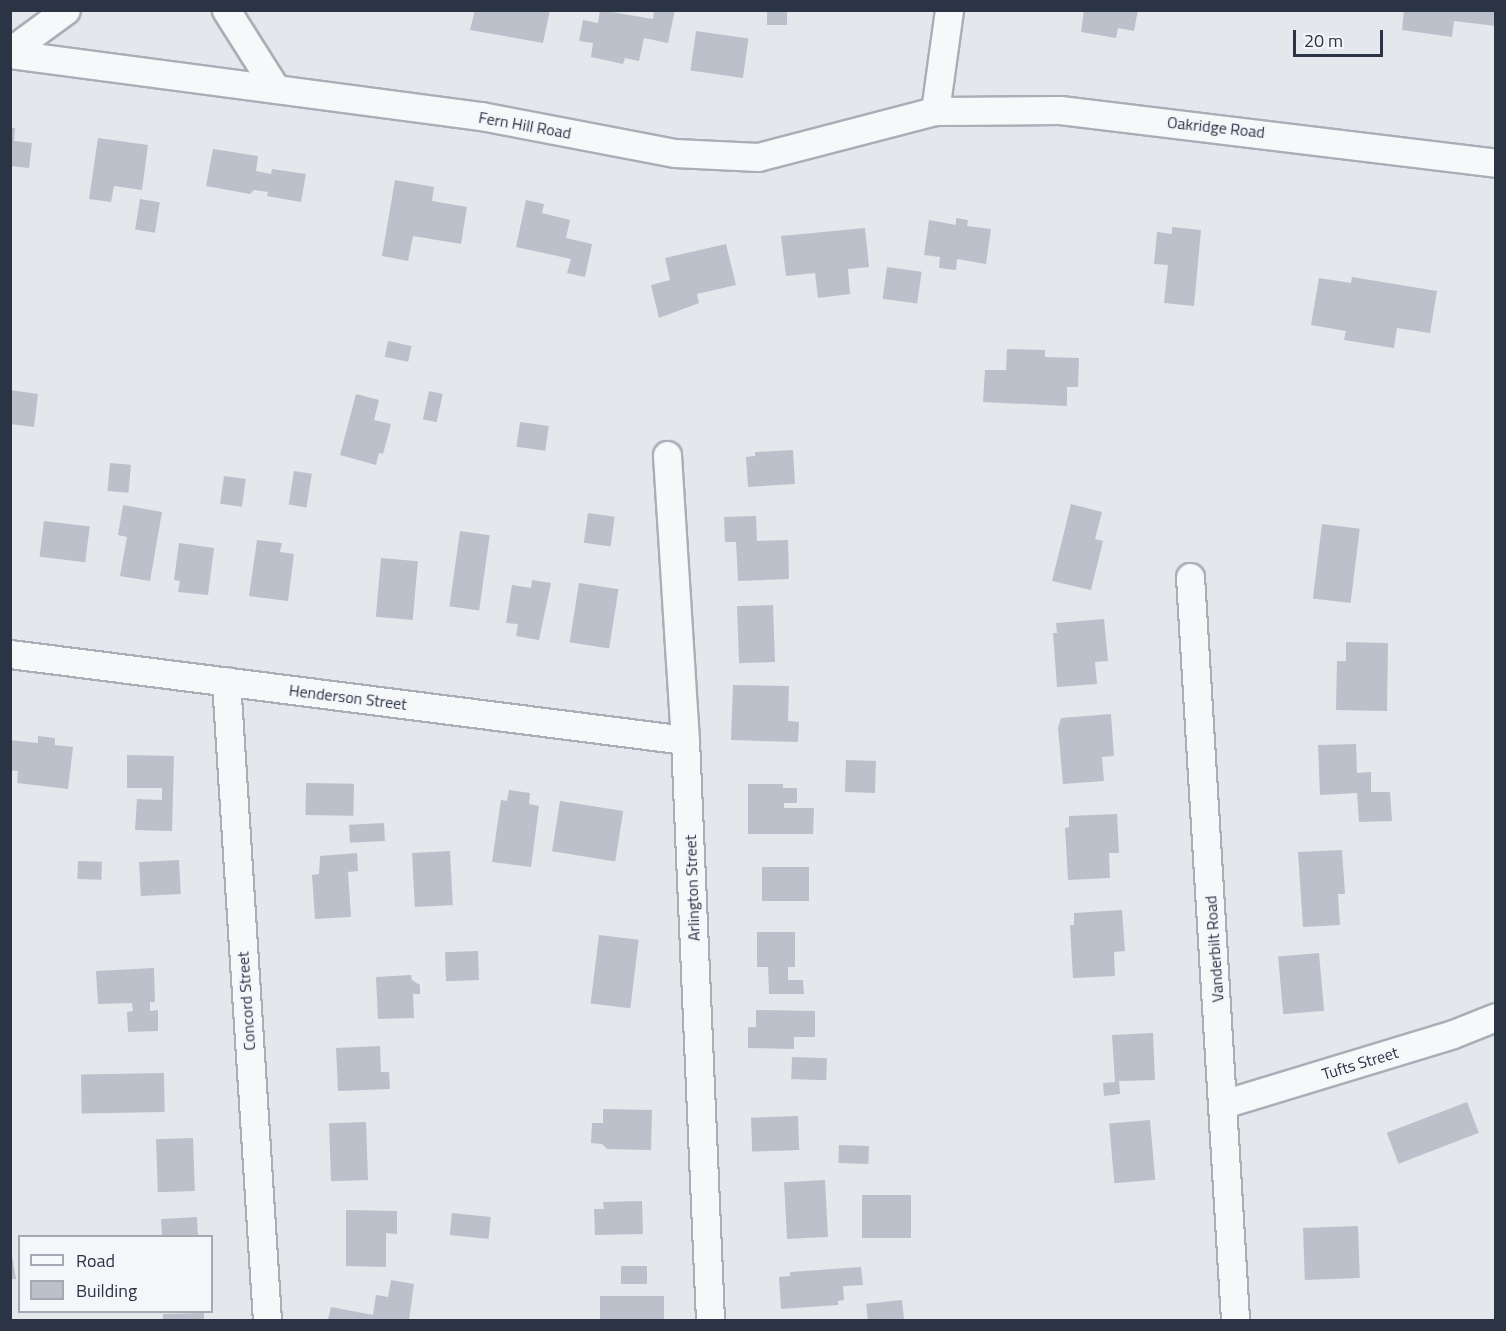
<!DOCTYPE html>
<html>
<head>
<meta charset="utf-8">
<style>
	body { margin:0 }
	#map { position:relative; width:1506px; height:1331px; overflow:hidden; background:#e4e7ec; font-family:"Titillium Web",sans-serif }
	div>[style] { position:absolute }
	.building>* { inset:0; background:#bbc0ca; transform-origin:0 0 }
	.roads { filter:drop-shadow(2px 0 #a9aeb7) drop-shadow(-2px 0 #a9aeb7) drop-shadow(0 2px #a9aeb7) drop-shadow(0 -2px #a9aeb7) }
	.street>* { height:27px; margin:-13.5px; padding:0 13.5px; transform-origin:13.5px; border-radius:13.5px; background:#f7f8fa }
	span { translate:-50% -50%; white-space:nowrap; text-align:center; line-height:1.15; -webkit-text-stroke:5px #f4f6f9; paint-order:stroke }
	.street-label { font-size:16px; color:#2b3445 }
	.frame { position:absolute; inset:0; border:12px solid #2b3445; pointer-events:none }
	.legend { position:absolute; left:18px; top:1235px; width:195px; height:78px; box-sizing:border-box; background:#f4f6f9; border:2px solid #a4a8b1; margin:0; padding:8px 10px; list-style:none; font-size:18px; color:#2b3445 }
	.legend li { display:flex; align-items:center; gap:12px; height:30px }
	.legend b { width:30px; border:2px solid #a4a8b1 }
	.scale { position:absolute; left:1293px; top:30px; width:90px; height:27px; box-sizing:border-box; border:3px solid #2b3445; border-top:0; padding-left:8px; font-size:18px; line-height:21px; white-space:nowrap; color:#2b3445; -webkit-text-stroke:4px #f4f6f9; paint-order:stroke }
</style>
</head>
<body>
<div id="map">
	<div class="building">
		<i style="clip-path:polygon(475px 10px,550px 10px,543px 43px,470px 30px)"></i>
		<i style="clip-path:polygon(600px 10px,653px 19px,654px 10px,675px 10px,668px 43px,644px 38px,639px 61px,625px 58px,623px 64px,591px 57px,593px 43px,579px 41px,583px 20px,598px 23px)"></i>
		<i style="left:767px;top:10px;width:20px;height:15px"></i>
		<i style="clip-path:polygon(1084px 10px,1138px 10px,1134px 31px,1118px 28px,1116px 38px,1081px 32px)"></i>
		<i style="clip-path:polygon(1404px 10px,1496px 10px,1496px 26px,1454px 21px,1452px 37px,1402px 30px)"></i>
		<i style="left:696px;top:31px;width:53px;height:40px;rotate:8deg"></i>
		<i style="clip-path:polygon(10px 128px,15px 128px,14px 141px,32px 143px,29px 168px,10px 166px)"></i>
		<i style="clip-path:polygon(98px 138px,148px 145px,142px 190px,114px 186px,111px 202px,89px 199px)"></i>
		<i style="clip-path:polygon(213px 149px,258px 156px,256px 171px,271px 174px,272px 169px,306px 174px,301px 202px,267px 196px,268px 192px,254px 190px,250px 194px,206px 186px)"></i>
		<i style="clip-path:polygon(395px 180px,434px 187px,432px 201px,467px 207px,461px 244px,413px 236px,408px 261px,382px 256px)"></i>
		<i style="left:140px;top:199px;width:20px;height:31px;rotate:9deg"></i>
		<i style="clip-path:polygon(526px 200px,544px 204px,542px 213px,570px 220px,566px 238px,592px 244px,585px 277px,567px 273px,571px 259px,516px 247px)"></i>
		<i style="clip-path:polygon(956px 218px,968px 220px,967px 226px,991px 229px,986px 264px,957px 259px,956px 270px,939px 268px,940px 257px,924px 255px,929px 220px,956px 225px)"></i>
		<i style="clip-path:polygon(1172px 227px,1201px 230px,1194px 306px,1164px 303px,1168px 265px,1154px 264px,1157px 232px,1172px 234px)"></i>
		<i style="clip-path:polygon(865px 228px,869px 267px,848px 269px,850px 294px,818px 298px,815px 273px,786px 276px,781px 236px)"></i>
		<i style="clip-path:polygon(726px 244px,736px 285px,697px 294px,699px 303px,659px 318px,651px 285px,670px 280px,665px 258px)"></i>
		<i style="left:887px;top:267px;width:35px;height:32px;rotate:8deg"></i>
		<i style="clip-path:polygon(1352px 277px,1437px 291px,1430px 333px,1397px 328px,1394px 348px,1344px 340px,1346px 331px,1311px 325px,1319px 278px,1351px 283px)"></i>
		<i style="left:388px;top:341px;width:24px;height:16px;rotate:12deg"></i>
		<i style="clip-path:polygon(1007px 349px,1045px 350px,1045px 357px,1079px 358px,1078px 387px,1067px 387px,1067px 406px,983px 402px,985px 370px,1006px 370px)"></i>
		<i style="clip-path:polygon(10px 390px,38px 394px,34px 427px,10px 424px)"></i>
		<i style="left:429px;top:391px;width:14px;height:29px;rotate:12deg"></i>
		<i style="clip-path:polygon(356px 394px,379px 400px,374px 420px,391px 424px,383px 454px,379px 453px,376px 465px,340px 455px)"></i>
		<i style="left:520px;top:422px;width:29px;height:25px;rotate:8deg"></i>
		<i style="clip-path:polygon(793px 450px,795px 484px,748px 487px,746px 457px,755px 456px,755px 452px)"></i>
		<i style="left:110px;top:463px;width:21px;height:28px;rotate:5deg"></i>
		<i style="left:294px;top:471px;width:18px;height:34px;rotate:9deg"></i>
		<i style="left:224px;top:476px;width:22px;height:28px;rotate:8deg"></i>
		<i style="clip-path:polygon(1071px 504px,1102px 512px,1095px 539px,1103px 541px,1091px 590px,1052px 581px)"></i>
		<i style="clip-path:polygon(123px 505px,162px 512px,150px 581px,120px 576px,127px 537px,118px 535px)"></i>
		<i style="left:588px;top:513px;width:27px;height:30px;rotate:8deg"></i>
		<i style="clip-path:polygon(756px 516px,757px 541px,788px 540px,789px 579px,738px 581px,736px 542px,725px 542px,724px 517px)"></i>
		<i style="left:44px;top:521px;width:46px;height:36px;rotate:7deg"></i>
		<i style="left:1322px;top:524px;width:38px;height:75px;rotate:7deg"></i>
		<i style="left:460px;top:531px;width:30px;height:76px;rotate:8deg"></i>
		<i style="clip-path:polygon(257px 540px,282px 543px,280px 552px,294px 554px,288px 601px,249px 596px)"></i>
		<i style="clip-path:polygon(179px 543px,214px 548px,208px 595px,178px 592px,180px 581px,174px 580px)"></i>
		<i style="left:381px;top:558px;width:37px;height:59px;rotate:5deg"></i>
		<i style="clip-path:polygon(532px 580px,551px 583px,539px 640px,516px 636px,518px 624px,506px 623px,512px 585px,531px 588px)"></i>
		<i style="left:579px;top:583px;width:40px;height:60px;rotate:9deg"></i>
		<i style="left:773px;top:605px;width:57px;height:36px;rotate:88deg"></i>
		<i style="clip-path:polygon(1104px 619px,1108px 661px,1095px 662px,1097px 684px,1057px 687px,1053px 633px,1057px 633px,1056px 623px)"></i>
		<i style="clip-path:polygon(1346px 642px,1388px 643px,1387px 711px,1336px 710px,1337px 661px,1346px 661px)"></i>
		<i style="clip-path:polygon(733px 685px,789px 686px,788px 721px,799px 722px,798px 742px,731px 740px)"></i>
		<i style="clip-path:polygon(1111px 714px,1114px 756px,1102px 757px,1104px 781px,1063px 784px,1058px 728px,1061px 718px)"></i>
		<i style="clip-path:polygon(38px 736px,55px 738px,55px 745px,73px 747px,68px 789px,17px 783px,18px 771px,10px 770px,10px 740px,38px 743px)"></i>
		<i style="clip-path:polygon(1356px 744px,1357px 773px,1371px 772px,1371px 792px,1390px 792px,1392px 821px,1359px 822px,1357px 793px,1320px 795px,1318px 745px)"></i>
		<i style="clip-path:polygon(127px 755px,174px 756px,172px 831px,135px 830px,137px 799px,162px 800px,162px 788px,127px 788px)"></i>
		<i style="left:846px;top:760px;width:30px;height:32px;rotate:2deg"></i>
		<i style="left:306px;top:783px;width:48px;height:32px;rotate:1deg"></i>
		<i style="clip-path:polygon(748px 784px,783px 784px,783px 788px,797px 788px,797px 803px,784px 803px,784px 808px,814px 808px,813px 834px,748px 834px)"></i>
		<i style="clip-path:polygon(509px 790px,530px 793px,529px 804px,539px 806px,531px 867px,492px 862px,501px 800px,507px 801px)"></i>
		<i style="left:560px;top:801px;width:64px;height:51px;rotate:9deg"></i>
		<i style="clip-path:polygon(1117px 814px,1119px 853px,1109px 853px,1110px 878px,1068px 880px,1065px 828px,1069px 827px,1069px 816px)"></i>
		<i style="left:384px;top:823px;width:18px;height:35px;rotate:87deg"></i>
		<i style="clip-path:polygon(1342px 850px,1345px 894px,1338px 894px,1340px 925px,1303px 927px,1298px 852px)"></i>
		<i style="left:450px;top:851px;width:54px;height:38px;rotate:87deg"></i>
		<i style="clip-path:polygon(357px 853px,358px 871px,348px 872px,351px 917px,315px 919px,312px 875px,319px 874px,320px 856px)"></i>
		<i style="left:179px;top:860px;width:34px;height:40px;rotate:87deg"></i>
		<i style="left:78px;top:861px;width:24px;height:18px;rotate:2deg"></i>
		<i style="left:762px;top:867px;width:47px;height:34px"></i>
		<i style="clip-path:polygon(1122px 910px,1125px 951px,1114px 952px,1115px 976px,1073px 978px,1070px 925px,1074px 925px,1074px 913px)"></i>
		<i style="clip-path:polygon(757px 932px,795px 932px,795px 967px,788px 967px,788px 980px,803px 980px,804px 994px,769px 994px,768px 967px,757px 967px)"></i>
		<i style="left:599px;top:935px;width:40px;height:69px;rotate:7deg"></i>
		<i style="left:478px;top:951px;width:29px;height:33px;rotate:88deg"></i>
		<i style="left:1319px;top:953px;width:58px;height:41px;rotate:85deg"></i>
		<i style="clip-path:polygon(154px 968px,155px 1002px,150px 1002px,150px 1011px,158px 1010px,158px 1031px,128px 1032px,127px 1012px,133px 1011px,132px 1003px,98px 1004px,96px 971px)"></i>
		<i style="clip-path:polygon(411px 975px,412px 980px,420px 985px,420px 994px,413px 994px,414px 1018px,378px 1019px,376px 977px)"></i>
		<i style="clip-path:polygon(756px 1010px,815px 1011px,815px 1037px,794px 1037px,794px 1049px,748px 1048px,748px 1027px,756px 1027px)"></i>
		<i style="clip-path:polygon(1153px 1033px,1155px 1080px,1119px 1081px,1120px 1094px,1104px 1096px,1103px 1083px,1115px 1082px,1112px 1035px)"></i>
		<i style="clip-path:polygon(380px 1046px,381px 1072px,389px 1072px,390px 1089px,338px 1091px,336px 1048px)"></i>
		<i style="left:792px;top:1057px;width:35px;height:22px;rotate:2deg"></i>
		<i style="left:164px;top:1073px;width:39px;height:83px;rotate:89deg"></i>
		<i style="left:1467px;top:1102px;width:33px;height:86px;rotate:69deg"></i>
		<i style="clip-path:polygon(603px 1109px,652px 1110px,651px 1150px,607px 1149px,602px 1144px,591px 1143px,592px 1123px,603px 1123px)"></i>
		<i style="left:798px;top:1116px;width:34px;height:47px;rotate:88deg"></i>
		<i style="left:1150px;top:1120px;width:60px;height:41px;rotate:85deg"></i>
		<i style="left:366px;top:1122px;width:58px;height:37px;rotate:88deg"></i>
		<i style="left:193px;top:1138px;width:53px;height:37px;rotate:88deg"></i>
		<i style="left:839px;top:1145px;width:30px;height:18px;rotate:2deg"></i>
		<i style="left:825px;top:1180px;width:57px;height:41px;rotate:87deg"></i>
		<i style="left:862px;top:1195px;width:49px;height:43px"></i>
		<i style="clip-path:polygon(642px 1201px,643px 1234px,595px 1235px,594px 1209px,604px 1209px,603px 1202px)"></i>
		<i style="clip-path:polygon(346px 1210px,397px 1211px,397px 1234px,386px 1233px,386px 1267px,346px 1266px)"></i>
		<i style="left:452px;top:1213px;width:39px;height:22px;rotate:6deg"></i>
		<i style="left:197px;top:1217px;width:19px;height:36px;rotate:87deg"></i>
		<i style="left:1358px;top:1226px;width:52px;height:55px;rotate:88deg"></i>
		<i style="clip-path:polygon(10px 1244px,16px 1279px,10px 1279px)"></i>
		<i style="left:621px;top:1266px;width:26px;height:18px"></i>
		<i style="clip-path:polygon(861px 1267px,863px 1285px,843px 1286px,844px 1300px,838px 1301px,838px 1305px,781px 1309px,779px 1277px,790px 1276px,790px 1272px)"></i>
		<i style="clip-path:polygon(391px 1280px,414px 1284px,409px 1320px,328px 1320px,331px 1307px,373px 1315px,376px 1295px,388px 1297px)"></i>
		<i style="left:600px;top:1296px;width:64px;height:24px"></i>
		<i style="left:902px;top:1300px;width:20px;height:36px;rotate:84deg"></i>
		<i style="clip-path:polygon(204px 1313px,204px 1320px,163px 1320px,163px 1314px)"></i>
	</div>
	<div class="roads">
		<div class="street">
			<i style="left:226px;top:10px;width:93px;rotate:57.7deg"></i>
			<i style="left:10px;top:51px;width:69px;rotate:-36.2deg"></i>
			<i style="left:10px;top:54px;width:475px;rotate:7.5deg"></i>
			<i style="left:481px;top:116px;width:197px;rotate:10.8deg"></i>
			<i style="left:675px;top:153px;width:83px;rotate:2.8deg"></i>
			<i style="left:758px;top:157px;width:183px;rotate:-14.6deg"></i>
			<i style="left:935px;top:111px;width:125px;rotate:-0.5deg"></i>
			<i style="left:1060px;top:110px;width:439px;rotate:6.9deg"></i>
			<i style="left:935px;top:111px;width:102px;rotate:-82.1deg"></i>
			<i style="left:667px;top:455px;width:286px;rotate:86.4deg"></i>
			<i style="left:685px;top:740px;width:581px;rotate:87.53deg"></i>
			<i style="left:1190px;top:577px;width:744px;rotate:86.53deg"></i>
			<i style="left:10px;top:654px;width:680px;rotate:7.26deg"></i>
			<i style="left:226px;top:681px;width:640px;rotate:86.33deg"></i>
			<i style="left:1223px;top:1104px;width:240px;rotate:-16.9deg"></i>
			<i style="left:1453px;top:1034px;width:46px;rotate:-21.6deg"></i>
		</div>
	</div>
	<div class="street-label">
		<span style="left:525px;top:125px;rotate:10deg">Fern Hill Road</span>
		<span style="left:1216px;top:127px;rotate:6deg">Oakridge Road</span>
		<span style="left:348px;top:697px;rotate:7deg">Henderson Street</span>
		<span style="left:692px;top:888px;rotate:-92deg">Arlington Street</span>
		<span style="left:1214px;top:949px;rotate:-94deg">Vanderbilt Road</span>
		<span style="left:246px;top:1001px;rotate:-94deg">Concord Street</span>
		<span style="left:1360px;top:1063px;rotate:-17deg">Tufts Street</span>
	</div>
	<div class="frame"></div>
	<ul class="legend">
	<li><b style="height:8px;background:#f7f8fa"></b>Road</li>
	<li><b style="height:16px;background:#bbc0ca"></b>Building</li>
	</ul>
	<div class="scale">20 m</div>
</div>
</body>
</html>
